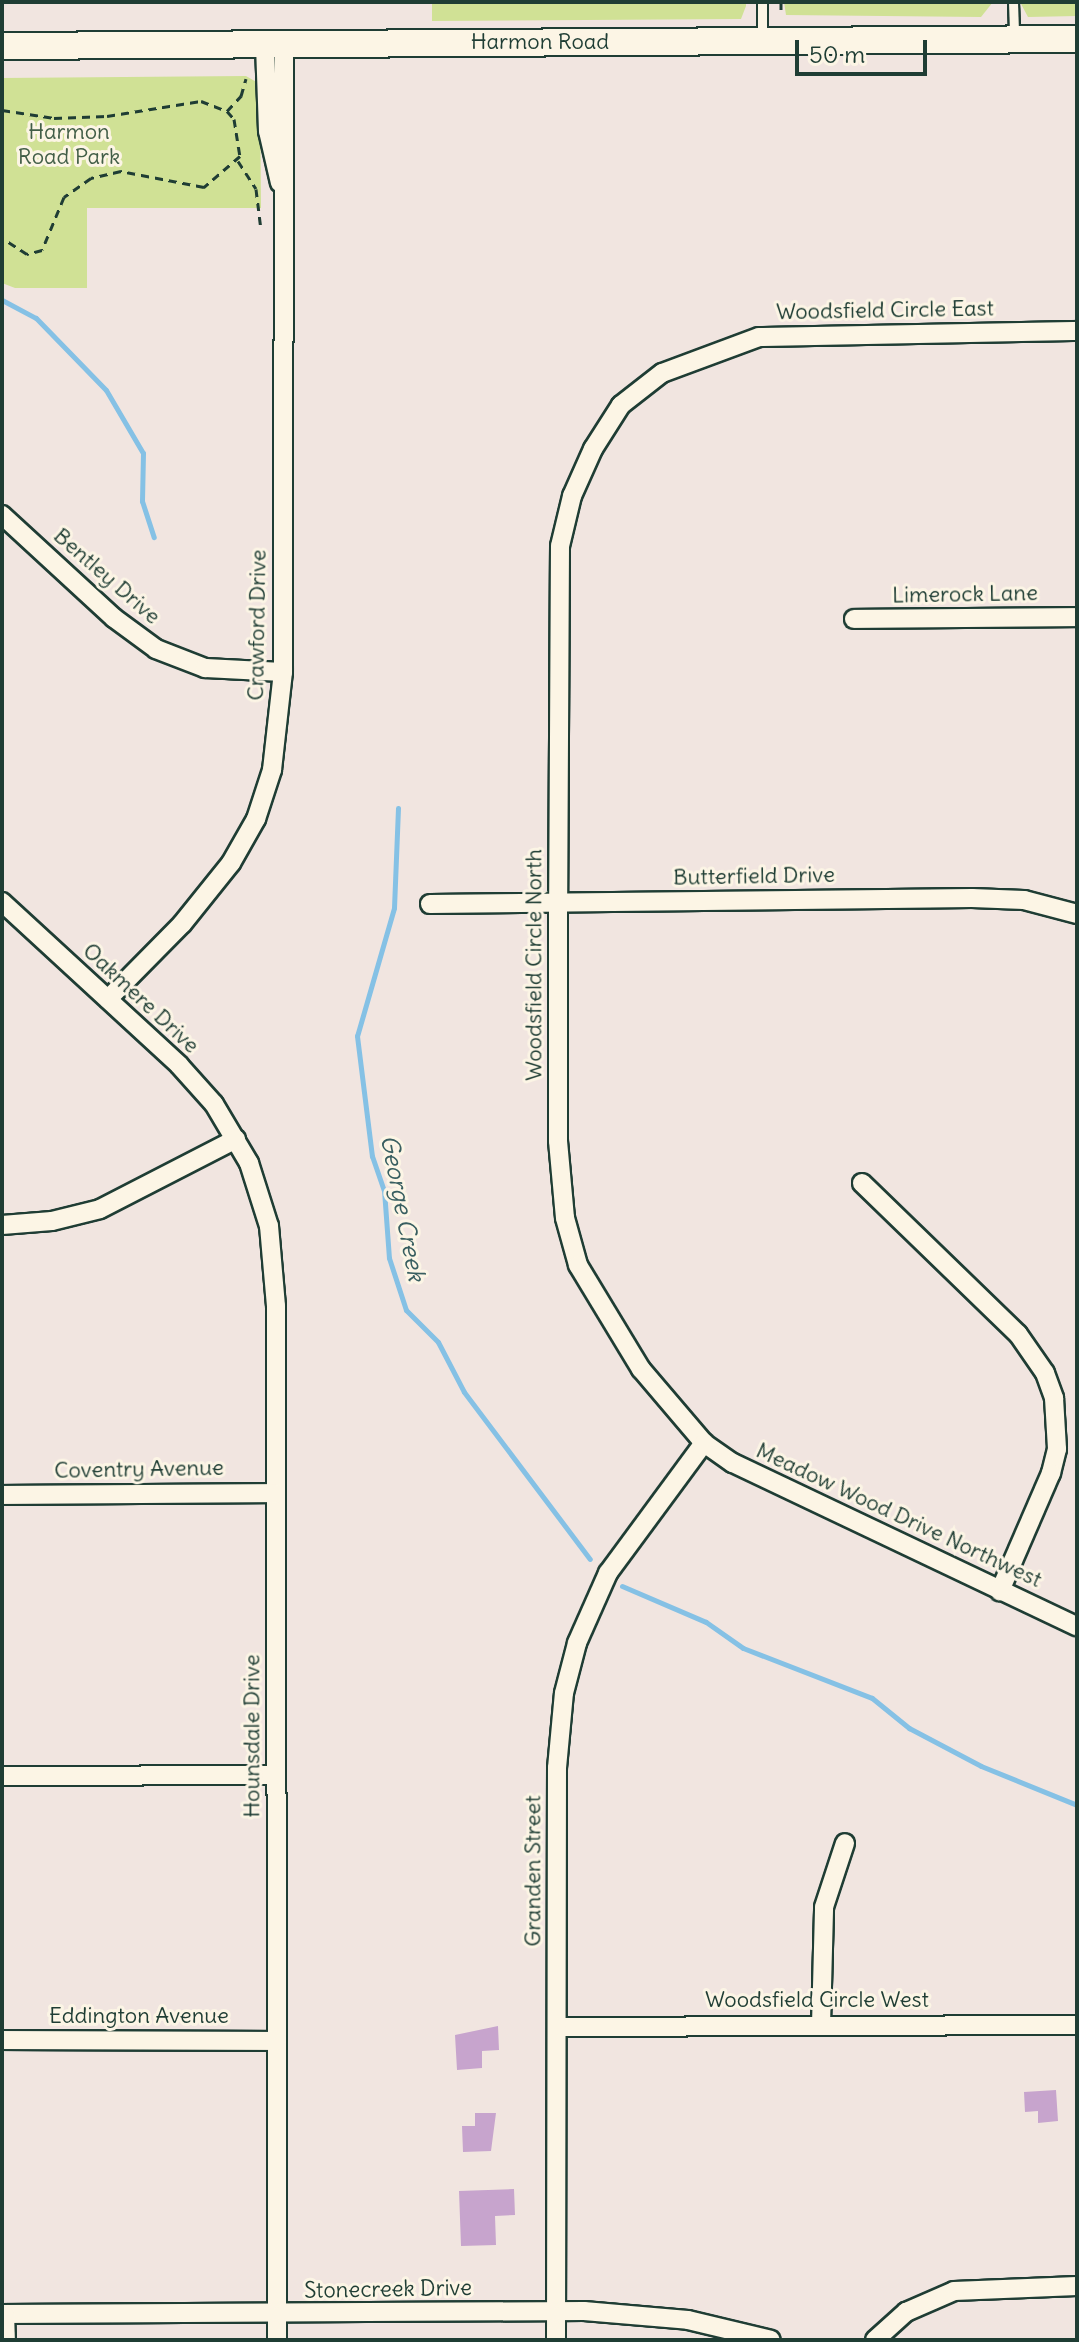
<!DOCTYPE html>
<html>
<head>
<meta charset="utf-8">
<style>
	body { margin:0 }
	#map { position:relative; width:1079px; height:2342px; overflow:hidden; background:#f1e5e0; font-family:Delius,sans-serif }
	div>[style] { position:absolute }
	.green>* { inset:0; background:#d0e195 }
	.stream>* { height:5px; margin:-2.5px; padding:0 2.5px; transform-origin:2.5px; border-radius:2.5px; background:#85c1e5 }
	.building>* { inset:0; background:#c7a4cd }
	.path>* { height:3px; margin-top:-1.5px; transform-origin:0; background:repeating-linear-gradient(90deg,#1f3d34 0 8px,transparent 0 14px) }
	.roads { filter:drop-shadow(2px 0 #1f3d34) drop-shadow(-2px 0 #1f3d34) drop-shadow(0 2px #1f3d34) drop-shadow(0 -2px #1f3d34) }
	.service>* { height:9px; margin:-4.5px; padding:0 4.5px; transform-origin:4.5px; border-radius:4.5px; background:#fcf5e5 }
	.minor>* { height:18px; margin:-9px; padding:0 9px; transform-origin:9px; border-radius:9px; background:#fcf5e5 }
	.secondary>* { height:26px; margin:-13px; padding:0 13px; transform-origin:13px; border-radius:13px; background:#fcf5e5 }
	span { translate:-50% -50%; white-space:nowrap; text-align:center; line-height:1.15; -webkit-text-stroke:6px #fcf5e5; paint-order:stroke }
	.street-label { font-size:22px; color:#1f3d34 }
	.park-label { font-size:22px; color:#425e47 }
	.water-label { font-size:24px; color:#385e60; font-style:italic }
	.frame { position:absolute; inset:0; border:4px solid #1f3d34; pointer-events:none }
	.scale { position:absolute; left:795px; top:40px; width:132px; height:36px; box-sizing:border-box; border:4px solid #1f3d34; border-top:0; padding-left:10px; font-size:24px; line-height:28px; white-space:nowrap; color:#1f3d34; -webkit-text-stroke:6px #fcf5e5; paint-order:stroke }
</style>
</head>
<body>
<div id="map">
	<div class="green">
		<i style="clip-path:polygon(432px 2px,746px 2px,746px 6px,741px 19px,432px 21px)"></i>
		<i style="clip-path:polygon(784px 2px,993px 2px,981px 17px,786px 15px)"></i>
		<i style="clip-path:polygon(1020px 2px,1077px 2px,1077px 16px,1028px 17px)"></i>
		<i style="clip-path:polygon(246px 76px,258px 83px,260px 91px,261px 208px,87px 208px,87px 288px,15px 288px,2px 283px,2px 78px)"></i>
	</div>
	<div class="stream">
		<i style="left:2px;top:300px;width:38px;rotate:28deg"></i>
		<i style="left:36px;top:318px;width:100px;rotate:45.8deg"></i>
		<i style="left:106px;top:390px;width:73px;rotate:59.6deg"></i>
		<i style="left:143px;top:453px;width:48px;rotate:91.2deg"></i>
		<i style="left:142px;top:501px;width:38px;rotate:72deg"></i>
		<i style="left:398px;top:808px;width:100px;rotate:92.3deg"></i>
		<i style="left:394px;top:908px;width:133px;rotate:106.1deg"></i>
		<i style="left:357px;top:1036px;width:121px;rotate:82.9deg"></i>
		<i style="left:372px;top:1156px;width:36px;rotate:71deg"></i>
		<i style="left:384px;top:1190px;width:68px;rotate:85.8deg"></i>
		<i style="left:389px;top:1258px;width:55px;rotate:71.9deg"></i>
		<i style="left:406px;top:1310px;width:45px;rotate:45deg"></i>
		<i style="left:438px;top:1342px;width:56px;rotate:62.5deg"></i>
		<i style="left:464px;top:1392px;width:209px;rotate:53deg"></i>
		<i style="left:622px;top:1586px;width:91px;rotate:23.2deg"></i>
		<i style="left:706px;top:1622px;width:45px;rotate:35.1deg"></i>
		<i style="left:743px;top:1648px;width:138px;rotate:21.2deg"></i>
		<i style="left:872px;top:1698px;width:48px;rotate:39deg"></i>
		<i style="left:909px;top:1728px;width:81px;rotate:27.8deg"></i>
		<i style="left:981px;top:1766px;width:104px;rotate:22.1deg"></i>
	</div>
	<div class="building">
		<i style="clip-path:polygon(498px 2026px,499px 2050px,482px 2051px,482px 2068px,457px 2070px,455px 2035px)"></i>
		<i style="clip-path:polygon(1056px 2090px,1058px 2121px,1038px 2123px,1038px 2111px,1025px 2112px,1024px 2092px)"></i>
		<i style="clip-path:polygon(475px 2113px,496px 2113px,491px 2151px,463px 2152px,462px 2126px,475px 2126px)"></i>
		<i style="clip-path:polygon(514px 2189px,515px 2215px,495px 2216px,496px 2245px,461px 2246px,459px 2191px)"></i>
	</div>
	<div class="path">
		<i style="left:781px;top:2px;width:10px;rotate:90deg"></i>
		<i style="left:2px;top:110px;width:53px;rotate:8.7deg"></i>
		<i style="left:54px;top:118px;width:53px;rotate:-2.2deg"></i>
		<i style="left:107px;top:116px;width:95px;rotate:-9.1deg"></i>
		<i style="left:201px;top:101px;width:28px;rotate:21deg"></i>
		<i style="left:227px;top:111px;width:11px;rotate:49deg"></i>
		<i style="left:234px;top:119px;width:37px;rotate:81deg"></i>
		<i style="left:240px;top:156px;width:48px;rotate:139.3deg"></i>
		<i style="left:204px;top:187px;width:85px;rotate:-169.1deg"></i>
		<i style="left:121px;top:171px;width:31px;rotate:167deg"></i>
		<i style="left:91px;top:178px;width:33px;rotate:145deg"></i>
		<i style="left:64px;top:197px;width:57px;rotate:112.5deg"></i>
		<i style="left:42px;top:250px;width:16px;rotate:165deg"></i>
		<i style="left:27px;top:254px;width:30px;rotate:-147deg"></i>
		<i style="left:227px;top:111px;width:21px;rotate:-47deg"></i>
		<i style="left:241px;top:96px;width:18px;rotate:-74deg"></i>
		<i style="left:238px;top:161px;width:33px;rotate:57deg"></i>
		<i style="left:256px;top:189px;width:38px;rotate:83deg"></i>
	</div>
	<div class="roads">
		<div class="service">
			<i style="left:762px;top:2px;width:36px;rotate:90deg"></i>
			<i style="left:1013px;top:2px;width:34px;rotate:88deg"></i>
		</div>
		<div class="minor">
			<i style="left:265px;top:45px;width:86px;rotate:88deg"></i>
			<i style="left:268px;top:131px;width:53px;rotate:77deg"></i>
			<i style="left:1077px;top:331px;width:318px;rotate:178.9deg"></i>
			<i style="left:759px;top:337px;width:103px;rotate:159.6deg"></i>
			<i style="left:662px;top:373px;width:52px;rotate:142deg"></i>
			<i style="left:621px;top:405px;width:52px;rotate:122.5deg"></i>
			<i style="left:593px;top:449px;width:51px;rotate:114.1deg"></i>
			<i style="left:572px;top:496px;width:51px;rotate:103.5deg"></i>
			<i style="left:560px;top:546px;width:355px;rotate:90.3deg"></i>
			<i style="left:558px;top:901px;width:240px;rotate:90deg"></i>
			<i style="left:558px;top:1141px;width:77px;rotate:84.8deg"></i>
			<i style="left:565px;top:1218px;width:49px;rotate:74.5deg"></i>
			<i style="left:578px;top:1265px;width:122px;rotate:58.8deg"></i>
			<i style="left:641px;top:1369px;width:97px;rotate:49.6deg"></i>
			<i style="left:704px;top:1443px;width:35px;rotate:35deg"></i>
			<i style="left:733px;top:1463px;width:381px;rotate:25.4deg"></i>
			<i style="left:2px;top:515px;width:152px;rotate:42.6deg"></i>
			<i style="left:114px;top:618px;width:52px;rotate:36.4deg"></i>
			<i style="left:156px;top:649px;width:53px;rotate:21.2deg"></i>
			<i style="left:205px;top:668px;width:78px;rotate:2.9deg"></i>
			<i style="left:854px;top:619px;width:223px;rotate:-0.5deg"></i>
			<i style="left:2px;top:902px;width:241px;rotate:42.6deg"></i>
			<i style="left:179px;top:1065px;width:52px;rotate:48.1deg"></i>
			<i style="left:214px;top:1104px;width:69px;rotate:59.3deg"></i>
			<i style="left:249px;top:1163px;width:66px;rotate:72.4deg"></i>
			<i style="left:269px;top:1226px;width:80px;rotate:85deg"></i>
			<i style="left:276px;top:1306px;width:1034px;rotate:89.94deg"></i>
			<i style="left:430px;top:904px;width:542px;rotate:-0.63deg"></i>
			<i style="left:972px;top:898px;width:52px;rotate:2.2deg"></i>
			<i style="left:1024px;top:900px;width:55px;rotate:14.8deg"></i>
			<i style="left:108px;top:999px;width:105px;rotate:-45.4deg"></i>
			<i style="left:182px;top:924px;width:78px;rotate:-51.2deg"></i>
			<i style="left:231px;top:863px;width:51px;rotate:-60.4deg"></i>
			<i style="left:256px;top:819px;width:52px;rotate:-71.9deg"></i>
			<i style="left:272px;top:770px;width:99px;rotate:-83.6deg"></i>
			<i style="left:283px;top:672px;width:627px;rotate:-89.91deg"></i>
			<i style="left:862px;top:1183px;width:217px;rotate:44.1deg"></i>
			<i style="left:1018px;top:1334px;width:47px;rotate:55.3deg"></i>
			<i style="left:1045px;top:1373px;width:27px;rotate:70deg"></i>
			<i style="left:1054px;top:1398px;width:51px;rotate:86.6deg"></i>
			<i style="left:1057px;top:1449px;width:25px;rotate:104deg"></i>
			<i style="left:1051px;top:1473px;width:129px;rotate:113.4deg"></i>
			<i style="left:2px;top:1225px;width:50px;rotate:-4.6deg"></i>
			<i style="left:52px;top:1221px;width:49px;rotate:-14deg"></i>
			<i style="left:100px;top:1209px;width:153px;rotate:-27.2deg"></i>
			<i style="left:2px;top:1495px;width:274px;rotate:-0.4deg"></i>
			<i style="left:2px;top:1776px;width:274px;rotate:-0.2deg"></i>
			<i style="left:821px;top:2025px;width:118px;rotate:-88.5deg"></i>
			<i style="left:824px;top:1907px;width:67px;rotate:-71.8deg"></i>
			<i style="left:557px;top:2027px;width:520px;rotate:-0.22deg"></i>
			<i style="left:2px;top:2040px;width:275px;rotate:0.2deg"></i>
			<i style="left:2px;top:2314px;width:582px;rotate:-0.3deg"></i>
			<i style="left:584px;top:2311px;width:104px;rotate:4.9deg"></i>
			<i style="left:688px;top:2320px;width:85px;rotate:13.5deg"></i>
			<i style="left:5px;top:2314px;width:26px;rotate:88deg"></i>
			<i style="left:556px;top:2340px;width:572px;rotate:-89.9deg"></i>
			<i style="left:557px;top:1768px;width:75px;rotate:-84.7deg"></i>
			<i style="left:564px;top:1693px;width:52px;rotate:-75.4deg"></i>
			<i style="left:577px;top:1643px;width:77px;rotate:-66.1deg"></i>
			<i style="left:608px;top:1573px;width:162px;rotate:-53.6deg"></i>
			<i style="left:875px;top:2340px;width:42px;rotate:-42.1deg"></i>
			<i style="left:906px;top:2312px;width:52px;rotate:-23.6deg"></i>
			<i style="left:954px;top:2291px;width:123px;rotate:-2.3deg"></i>
		</div>
		<div class="secondary">
			<i style="left:2px;top:46px;width:1075px;rotate:-0.37deg"></i>
		</div>
	</div>
	<div class="street-label">
		<span style="left:540px;top:42px">Harmon Road</span>
		<span style="left:885px;top:310px;rotate:-1deg">Woodsfield Circle East</span>
		<span style="left:107px;top:576px;rotate:41deg">Bentley Drive</span>
		<span style="left:965px;top:594px;rotate:-1deg">Limerock Lane</span>
		<span style="left:257px;top:625px;rotate:-89deg">Crawford Drive</span>
		<span style="left:754px;top:876px;rotate:-1deg">Butterfield Drive</span>
		<span style="left:534px;top:965px;rotate:-90deg">Woodsfield Circle North</span>
		<span style="left:141px;top:998px;rotate:43deg">Oakmere Drive</span>
		<span style="left:139px;top:1469px;rotate:-1deg">Coventry Avenue</span>
		<span style="left:899px;top:1515px;rotate:25deg">Meadow Wood Drive Northwest</span>
		<span style="left:252px;top:1736px;rotate:-90deg">Hounsdale Drive</span>
		<span style="left:533px;top:1871px;rotate:-90deg">Granden Street</span>
		<span style="left:817px;top:2000px">Woodsfield Circle West</span>
		<span style="left:139px;top:2016px">Eddington Avenue</span>
		<span style="left:388px;top:2289px;rotate:-1deg">Stonecreek Drive</span>
	</div>
	<div class="park-label">
		<span style="left:69px;top:144px">Harmon<br>Road Park</span>
	</div>
	<div class="water-label">
		<span style="left:403px;top:1208px;rotate:79deg">George Creek</span>
	</div>
	<div class="frame"></div>
	<div class="scale">50 m</div>
</div>
</body>
</html>
